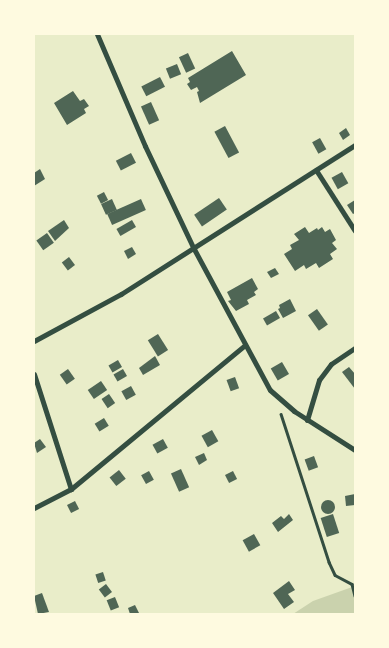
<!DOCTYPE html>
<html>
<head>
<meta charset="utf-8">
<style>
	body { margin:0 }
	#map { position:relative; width:389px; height:648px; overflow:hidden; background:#e9edc9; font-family:"Source Sans 3",sans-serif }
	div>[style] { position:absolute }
	.green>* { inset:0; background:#cad2ad }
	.building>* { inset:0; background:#4f6655; transform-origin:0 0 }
	.round { border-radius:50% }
	.path>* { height:2.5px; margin:-1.25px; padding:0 1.25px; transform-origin:1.25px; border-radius:1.25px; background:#344e41 }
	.minor>* { height:5px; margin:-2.5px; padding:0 2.5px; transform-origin:2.5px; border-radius:2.5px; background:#344e41 }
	span { translate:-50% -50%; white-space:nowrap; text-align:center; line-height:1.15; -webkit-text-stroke:4px #fefae0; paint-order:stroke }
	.frame { position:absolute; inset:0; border:35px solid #fefae0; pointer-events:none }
</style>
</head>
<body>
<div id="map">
	<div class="green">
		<i style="clip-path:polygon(355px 586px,355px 614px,293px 614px,313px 601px)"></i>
	</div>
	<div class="building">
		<i style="clip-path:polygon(232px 51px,246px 75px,200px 103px,197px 92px,199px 91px,197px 87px,191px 90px,187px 84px,190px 82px,188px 78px)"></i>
		<i style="left:188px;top:53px;width:17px;height:10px;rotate:65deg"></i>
		<i style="left:177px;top:64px;width:11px;height:12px;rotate:68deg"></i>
		<i style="left:160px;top:77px;width:11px;height:21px;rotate:63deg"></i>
		<i style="clip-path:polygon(73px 91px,80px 101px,84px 99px,89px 106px,84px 109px,86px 113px,67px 125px,54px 103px)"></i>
		<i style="left:151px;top:102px;width:20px;height:11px;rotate:66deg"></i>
		<i style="left:225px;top:126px;width:30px;height:12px;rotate:62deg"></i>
		<i style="clip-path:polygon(346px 128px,350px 135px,343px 140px,339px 133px)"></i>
		<i style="left:320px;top:138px;width:13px;height:9px;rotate:61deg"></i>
		<i style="left:131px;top:153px;width:11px;height:17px;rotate:63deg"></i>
		<i style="clip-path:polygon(40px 169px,45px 179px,34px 186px,34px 173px)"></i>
		<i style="left:342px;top:172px;width:13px;height:12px;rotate:61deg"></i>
		<i style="left:104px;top:192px;width:9px;height:8px;rotate:63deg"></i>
		<i style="left:219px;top:198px;width:14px;height:30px;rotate:56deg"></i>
		<i style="left:112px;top:199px;width:12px;height:12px;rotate:66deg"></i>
		<i style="left:141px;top:199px;width:12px;height:37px;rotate:66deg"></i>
		<i style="clip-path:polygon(355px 200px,355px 213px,353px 214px,347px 205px)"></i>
		<i style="clip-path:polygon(64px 220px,69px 228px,55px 241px,48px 231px)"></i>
		<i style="left:132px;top:220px;width:8px;height:18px;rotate:60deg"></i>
		<i style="clip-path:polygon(305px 227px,309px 233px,317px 228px,318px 230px,322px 227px,325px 232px,330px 229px,336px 240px,332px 243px,337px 249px,330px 254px,333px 259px,319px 268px,316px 263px,306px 269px,304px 265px,295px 271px,284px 254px,292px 249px,290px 245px,299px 240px,294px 234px)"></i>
		<i style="left:47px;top:233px;width:12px;height:13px;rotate:55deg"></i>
		<i style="clip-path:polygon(132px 247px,136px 254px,128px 259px,124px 251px)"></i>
		<i style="left:69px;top:257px;width:10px;height:9px;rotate:53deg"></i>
		<i style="clip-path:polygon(275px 268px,279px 274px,271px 278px,267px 272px)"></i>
		<i style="clip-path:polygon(252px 278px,258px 289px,254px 292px,256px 295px,247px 300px,249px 304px,236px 311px,228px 301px,231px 300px,227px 292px)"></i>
		<i style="clip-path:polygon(290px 299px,296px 311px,283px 318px,278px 309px,280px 308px,279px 305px)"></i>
		<i style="left:317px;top:309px;width:19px;height:11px;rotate:55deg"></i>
		<i style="left:276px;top:311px;width:8px;height:15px;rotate:60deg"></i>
		<i style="left:158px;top:334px;width:19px;height:12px;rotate:58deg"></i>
		<i style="clip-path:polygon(155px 356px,160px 365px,143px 375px,139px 368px)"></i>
		<i style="left:118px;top:360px;width:8px;height:11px;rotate:60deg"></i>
		<i style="left:282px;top:362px;width:14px;height:13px;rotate:60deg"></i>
		<i style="clip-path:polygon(349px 367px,355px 374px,355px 389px,342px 372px)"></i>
		<i style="left:68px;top:369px;width:12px;height:10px;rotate:55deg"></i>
		<i style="left:123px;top:369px;width:8px;height:11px;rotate:60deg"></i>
		<i style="left:235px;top:377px;width:12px;height:9px;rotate:70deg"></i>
		<i style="left:101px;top:381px;width:11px;height:16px;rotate:56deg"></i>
		<i style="left:131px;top:386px;width:10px;height:11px;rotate:61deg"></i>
		<i style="left:109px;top:394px;width:11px;height:9px;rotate:56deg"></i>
		<i style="left:104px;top:418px;width:9px;height:11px;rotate:58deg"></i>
		<i style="left:212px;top:430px;width:13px;height:12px;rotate:61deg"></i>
		<i style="clip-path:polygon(40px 439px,46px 447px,37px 453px,34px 443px)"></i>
		<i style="left:163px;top:439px;width:10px;height:12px;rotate:61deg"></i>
		<i style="clip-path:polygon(204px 453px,207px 460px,199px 465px,195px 457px)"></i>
		<i style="left:314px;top:456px;width:12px;height:10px;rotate:70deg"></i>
		<i style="left:181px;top:469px;width:20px;height:11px;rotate:66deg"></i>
		<i style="left:119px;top:470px;width:11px;height:12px;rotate:52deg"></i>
		<i style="left:149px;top:471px;width:10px;height:9px;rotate:61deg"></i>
		<i style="left:233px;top:471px;width:9px;height:9px;rotate:63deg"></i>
		<i style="clip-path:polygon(355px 494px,355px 505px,346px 506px,345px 496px)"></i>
		<i class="round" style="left:321px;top:500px;width:14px;height:14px"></i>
		<i style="left:75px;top:501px;width:9px;height:9px;rotate:63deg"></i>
		<i style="clip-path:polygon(289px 514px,293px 520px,278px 532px,272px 523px,281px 516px,284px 519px)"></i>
		<i style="left:333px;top:514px;width:20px;height:13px;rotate:72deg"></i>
		<i style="left:254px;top:534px;width:13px;height:13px;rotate:61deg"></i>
		<i style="left:103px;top:572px;width:9px;height:8px;rotate:72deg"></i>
		<i style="clip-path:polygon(289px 581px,295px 590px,288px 594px,294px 602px,284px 609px,273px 593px)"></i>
		<i style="left:106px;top:584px;width:10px;height:9px;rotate:53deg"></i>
		<i style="clip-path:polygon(42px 593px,49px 612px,38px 614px,34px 596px)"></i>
		<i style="left:115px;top:597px;width:11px;height:9px;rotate:68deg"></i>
		<i style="clip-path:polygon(135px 605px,139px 613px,130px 614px,128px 608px)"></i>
	</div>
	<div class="path">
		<i style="left:281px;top:414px;width:156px;rotate:72deg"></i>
		<i style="left:329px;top:562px;width:14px;rotate:65deg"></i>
		<i style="left:335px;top:575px;width:19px;rotate:28deg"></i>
		<i style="left:352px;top:584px;width:12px;rotate:76deg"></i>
	</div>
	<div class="minor">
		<i style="left:97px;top:34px;width:122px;rotate:66.8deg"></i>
		<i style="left:145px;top:146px;width:114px;rotate:64.6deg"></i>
		<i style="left:194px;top:249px;width:160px;rotate:61.7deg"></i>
		<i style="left:270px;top:390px;width:32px;rotate:41deg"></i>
		<i style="left:294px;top:411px;width:72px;rotate:32.6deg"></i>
		<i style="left:316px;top:170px;width:72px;rotate:57.4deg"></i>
		<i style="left:34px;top:341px;width:99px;rotate:-28.4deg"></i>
		<i style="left:121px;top:294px;width:277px;rotate:-32.5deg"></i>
		<i style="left:34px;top:374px;width:121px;rotate:72.2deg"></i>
		<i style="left:307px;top:420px;width:42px;rotate:-73.3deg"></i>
		<i style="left:319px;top:380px;width:20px;rotate:-53deg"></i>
		<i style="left:331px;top:364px;width:29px;rotate:-34deg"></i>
		<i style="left:34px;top:508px;width:42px;rotate:-27.2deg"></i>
		<i style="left:71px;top:489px;width:226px;rotate:-39.6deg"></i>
	</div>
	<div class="frame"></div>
</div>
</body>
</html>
